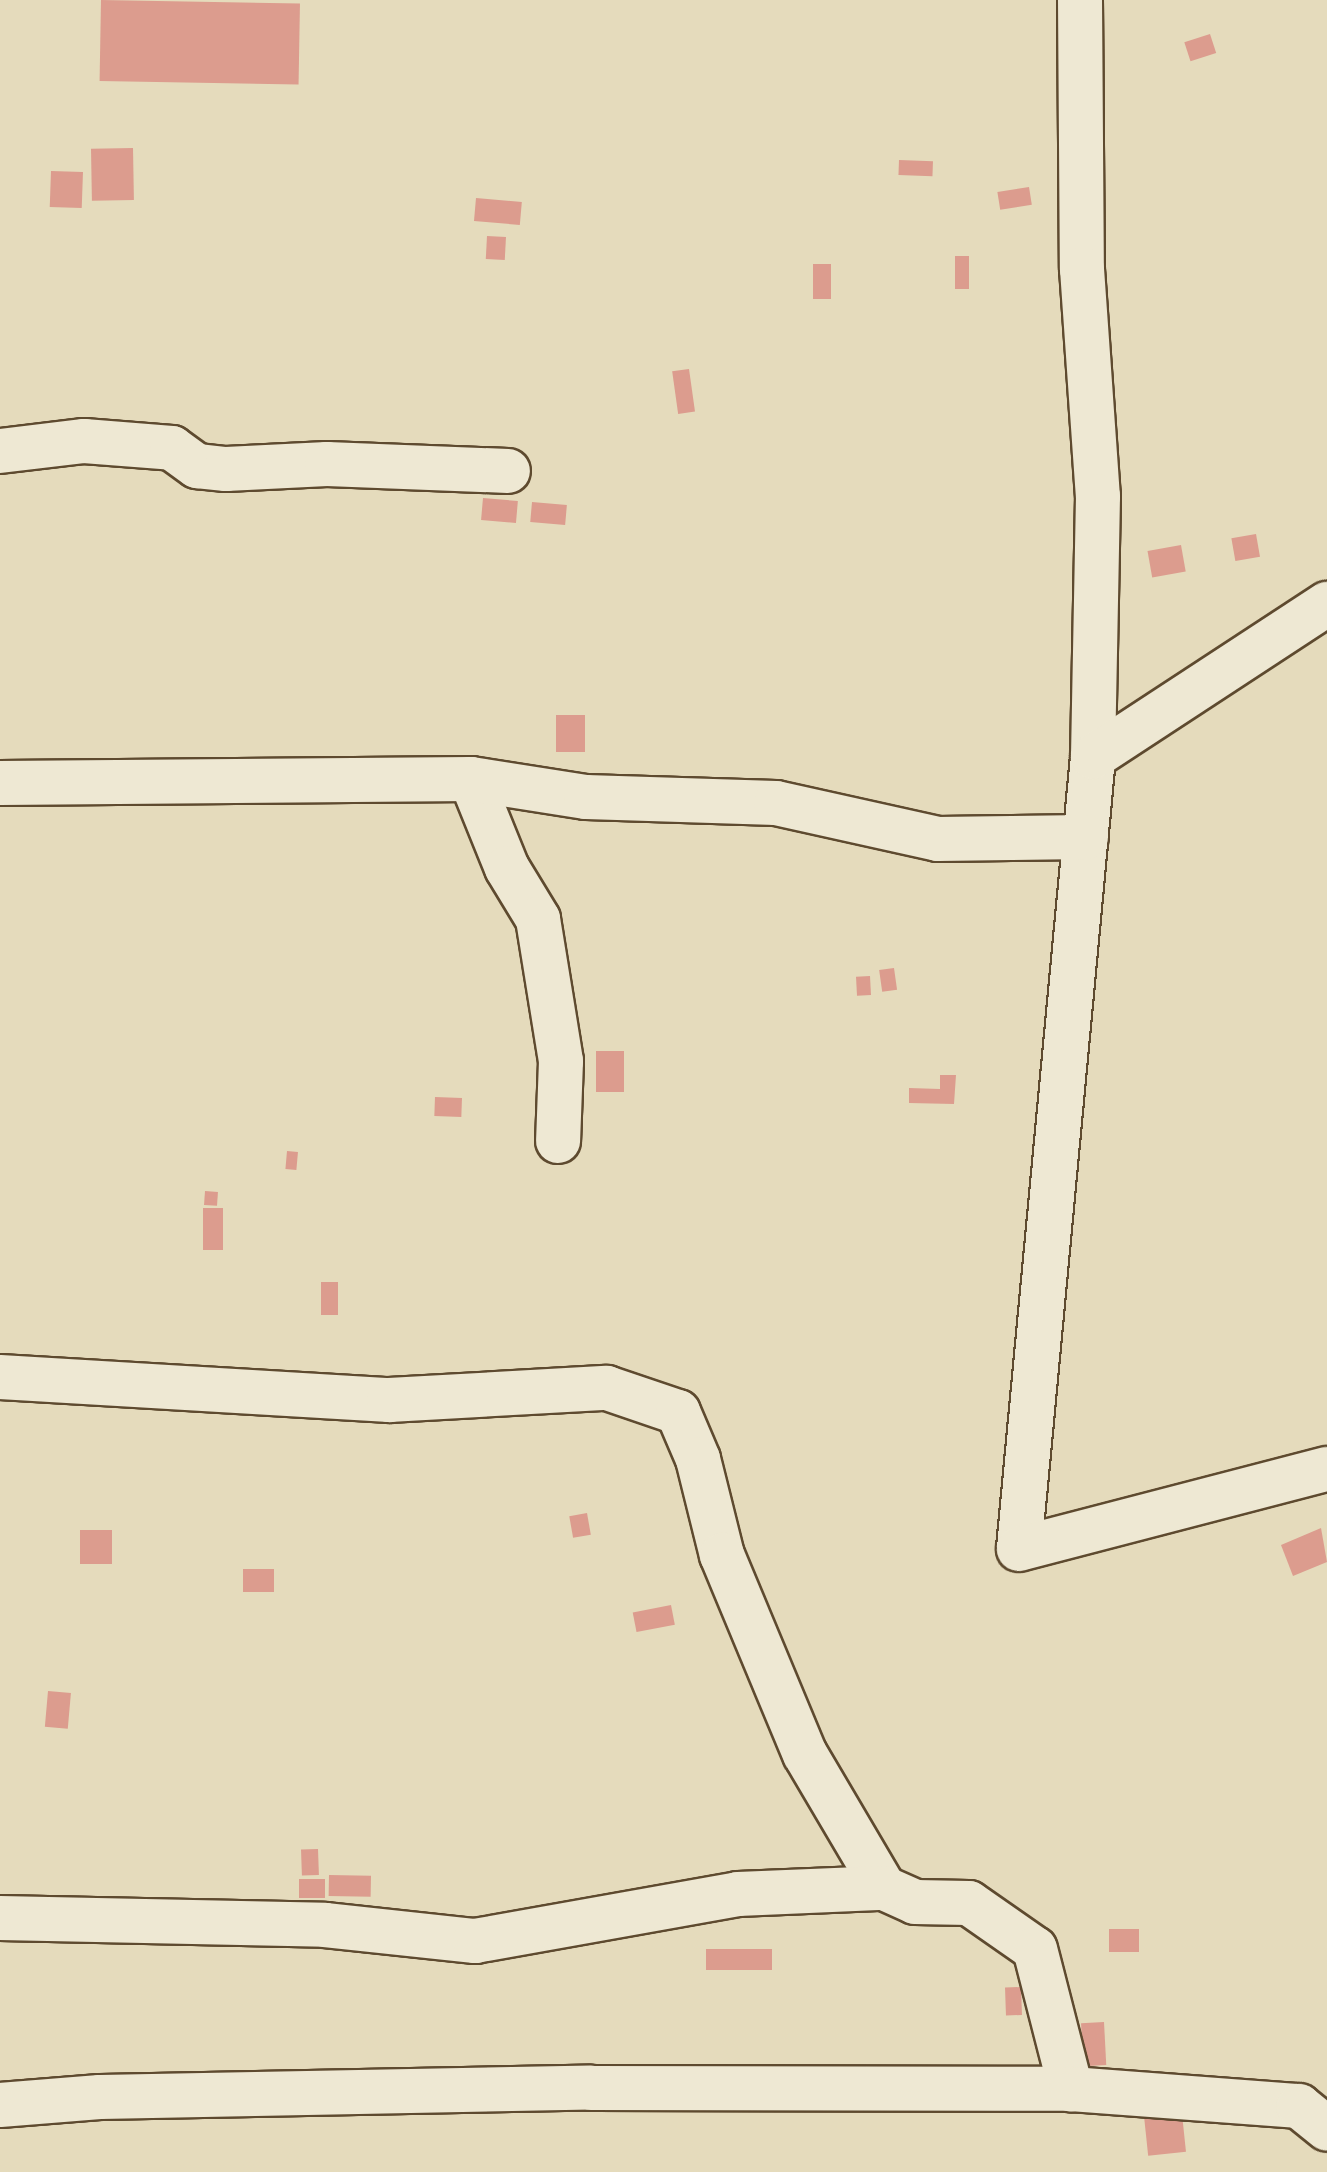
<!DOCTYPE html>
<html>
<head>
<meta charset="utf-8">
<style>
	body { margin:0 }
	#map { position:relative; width:1327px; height:2172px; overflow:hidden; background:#e5dbbc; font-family:"IM FELL DW Pica",serif }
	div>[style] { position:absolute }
	.building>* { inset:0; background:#dc9c8e; transform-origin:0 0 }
	.roads { filter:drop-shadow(2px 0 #5e4a2f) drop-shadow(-2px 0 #5e4a2f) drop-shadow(0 2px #5e4a2f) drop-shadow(0 -2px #5e4a2f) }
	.minor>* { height:44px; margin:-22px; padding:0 22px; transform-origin:22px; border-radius:22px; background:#eee8d3 }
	span { translate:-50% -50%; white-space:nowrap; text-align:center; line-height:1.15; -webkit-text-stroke:8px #eee8d3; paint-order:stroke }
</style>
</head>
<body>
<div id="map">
	<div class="building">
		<i style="left:101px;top:0;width:199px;height:81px;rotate:1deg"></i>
		<i style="left:1210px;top:34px;width:20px;height:27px;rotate:72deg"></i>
		<i style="left:133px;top:148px;width:52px;height:42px;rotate:89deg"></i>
		<i style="left:899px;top:160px;width:34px;height:15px;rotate:2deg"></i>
		<i style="left:51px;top:171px;width:32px;height:36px;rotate:2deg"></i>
		<i style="left:1029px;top:187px;width:18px;height:32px;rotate:81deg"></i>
		<i style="left:476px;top:198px;width:46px;height:23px;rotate:5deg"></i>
		<i style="left:487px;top:236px;width:19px;height:23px;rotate:3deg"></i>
		<i style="left:955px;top:256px;width:14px;height:33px"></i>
		<i style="left:813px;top:264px;width:18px;height:35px"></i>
		<i style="left:689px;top:369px;width:43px;height:17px;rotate:82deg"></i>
		<i style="left:483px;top:498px;width:35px;height:22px;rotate:5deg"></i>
		<i style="left:532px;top:502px;width:35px;height:20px;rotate:5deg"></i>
		<i style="left:1256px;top:534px;width:23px;height:25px;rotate:80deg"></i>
		<i style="left:1181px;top:545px;width:27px;height:34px;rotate:80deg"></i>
		<i style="left:556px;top:715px;width:29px;height:37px"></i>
		<i style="left:894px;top:968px;width:22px;height:15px;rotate:82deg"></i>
		<i style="left:870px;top:976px;width:19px;height:14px;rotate:87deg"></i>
		<i style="left:596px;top:1051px;width:28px;height:41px"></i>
		<i style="clip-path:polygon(940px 1075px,956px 1075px,954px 1104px,909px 1103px,909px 1088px,940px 1089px)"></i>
		<i style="left:435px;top:1097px;width:27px;height:19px;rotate:2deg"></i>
		<i style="left:287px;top:1151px;width:11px;height:18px;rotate:5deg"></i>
		<i style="left:205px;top:1191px;width:13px;height:14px;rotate:4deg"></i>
		<i style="left:203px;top:1208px;width:20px;height:42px"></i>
		<i style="left:321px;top:1282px;width:17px;height:33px"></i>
		<i style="left:587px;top:1513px;width:22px;height:18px;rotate:80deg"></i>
		<i style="clip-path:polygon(1321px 1528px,1327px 1562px,1293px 1576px,1281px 1545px)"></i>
		<i style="left:80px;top:1530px;width:32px;height:34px"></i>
		<i style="left:274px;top:1569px;width:23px;height:31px;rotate:90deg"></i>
		<i style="left:671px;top:1605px;width:20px;height:39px;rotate:79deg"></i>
		<i style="left:48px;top:1691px;width:23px;height:36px;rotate:5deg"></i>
		<i style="left:318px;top:1849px;width:26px;height:17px;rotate:88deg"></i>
		<i style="left:329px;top:1875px;width:42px;height:21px;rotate:1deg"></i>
		<i style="left:299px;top:1879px;width:26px;height:19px"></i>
		<i style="left:1109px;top:1929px;width:30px;height:23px"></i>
		<i style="left:772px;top:1949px;width:21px;height:66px;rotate:90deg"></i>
		<i style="left:1021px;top:1987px;width:28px;height:16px;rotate:88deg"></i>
		<i style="left:1104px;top:2022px;width:43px;height:23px;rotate:87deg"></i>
		<i style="left:1182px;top:2114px;width:38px;height:38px;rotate:84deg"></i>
	</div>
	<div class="roads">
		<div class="minor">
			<i style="left:1080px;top:0;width:269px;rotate:89.6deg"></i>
			<i style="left:1082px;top:269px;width:228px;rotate:86deg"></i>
			<i style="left:1098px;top:496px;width:261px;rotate:91.1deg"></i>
			<i style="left:1093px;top:757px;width:795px;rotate:95.34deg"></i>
			<i style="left:1019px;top:1549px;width:318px;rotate:-14.6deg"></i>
			<i style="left:0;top:451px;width:85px;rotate:-6.8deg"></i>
			<i style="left:84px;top:441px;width:88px;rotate:4.5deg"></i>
			<i style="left:172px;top:448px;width:31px;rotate:36deg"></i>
			<i style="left:197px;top:466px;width:29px;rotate:6deg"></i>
			<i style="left:226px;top:469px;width:101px;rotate:-2.8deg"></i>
			<i style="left:327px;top:464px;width:181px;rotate:2.2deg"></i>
			<i style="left:1093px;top:757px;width:280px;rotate:-33.2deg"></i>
			<i style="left:471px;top:779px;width:96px;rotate:68deg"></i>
			<i style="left:507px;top:868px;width:60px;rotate:58.7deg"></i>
			<i style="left:538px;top:919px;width:144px;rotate:80.8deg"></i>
			<i style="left:561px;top:1061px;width:80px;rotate:92.1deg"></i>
			<i style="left:0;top:783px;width:471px;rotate:-0.5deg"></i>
			<i style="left:471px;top:779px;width:116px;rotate:8.9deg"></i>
			<i style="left:586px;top:797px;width:190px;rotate:1.8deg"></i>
			<i style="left:776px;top:803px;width:166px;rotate:12.5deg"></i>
			<i style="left:938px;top:839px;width:148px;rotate:-0.8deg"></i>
			<i style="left:0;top:1377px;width:390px;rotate:3.4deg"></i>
			<i style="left:389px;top:1400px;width:218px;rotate:-3.2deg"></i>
			<i style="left:607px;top:1388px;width:75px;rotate:18.7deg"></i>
			<i style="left:678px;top:1412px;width:51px;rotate:66.9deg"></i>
			<i style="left:698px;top:1459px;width:99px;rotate:76deg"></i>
			<i style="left:722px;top:1555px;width:216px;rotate:67.4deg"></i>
			<i style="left:805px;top:1754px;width:156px;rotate:59.5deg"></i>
			<i style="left:884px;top:1888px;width:34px;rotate:24deg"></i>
			<i style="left:915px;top:1902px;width:54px;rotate:1.1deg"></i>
			<i style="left:969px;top:1903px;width:80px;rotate:34.9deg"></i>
			<i style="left:1035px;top:1949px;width:145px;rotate:75.6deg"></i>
			<i style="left:0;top:1918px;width:325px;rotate:1.2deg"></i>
			<i style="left:325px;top:1925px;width:151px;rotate:6.1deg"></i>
			<i style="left:475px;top:1941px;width:267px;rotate:-10.1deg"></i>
			<i style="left:738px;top:1894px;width:146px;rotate:-2.4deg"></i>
			<i style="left:0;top:2105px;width:100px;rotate:-4.6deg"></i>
			<i style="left:100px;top:2097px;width:491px;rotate:-1.1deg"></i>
			<i style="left:591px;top:2088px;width:480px;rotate:0.1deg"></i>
			<i style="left:1071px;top:2089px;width:229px;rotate:4.3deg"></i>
			<i style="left:1299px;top:2106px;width:36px;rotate:39deg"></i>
		</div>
	</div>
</div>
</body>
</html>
